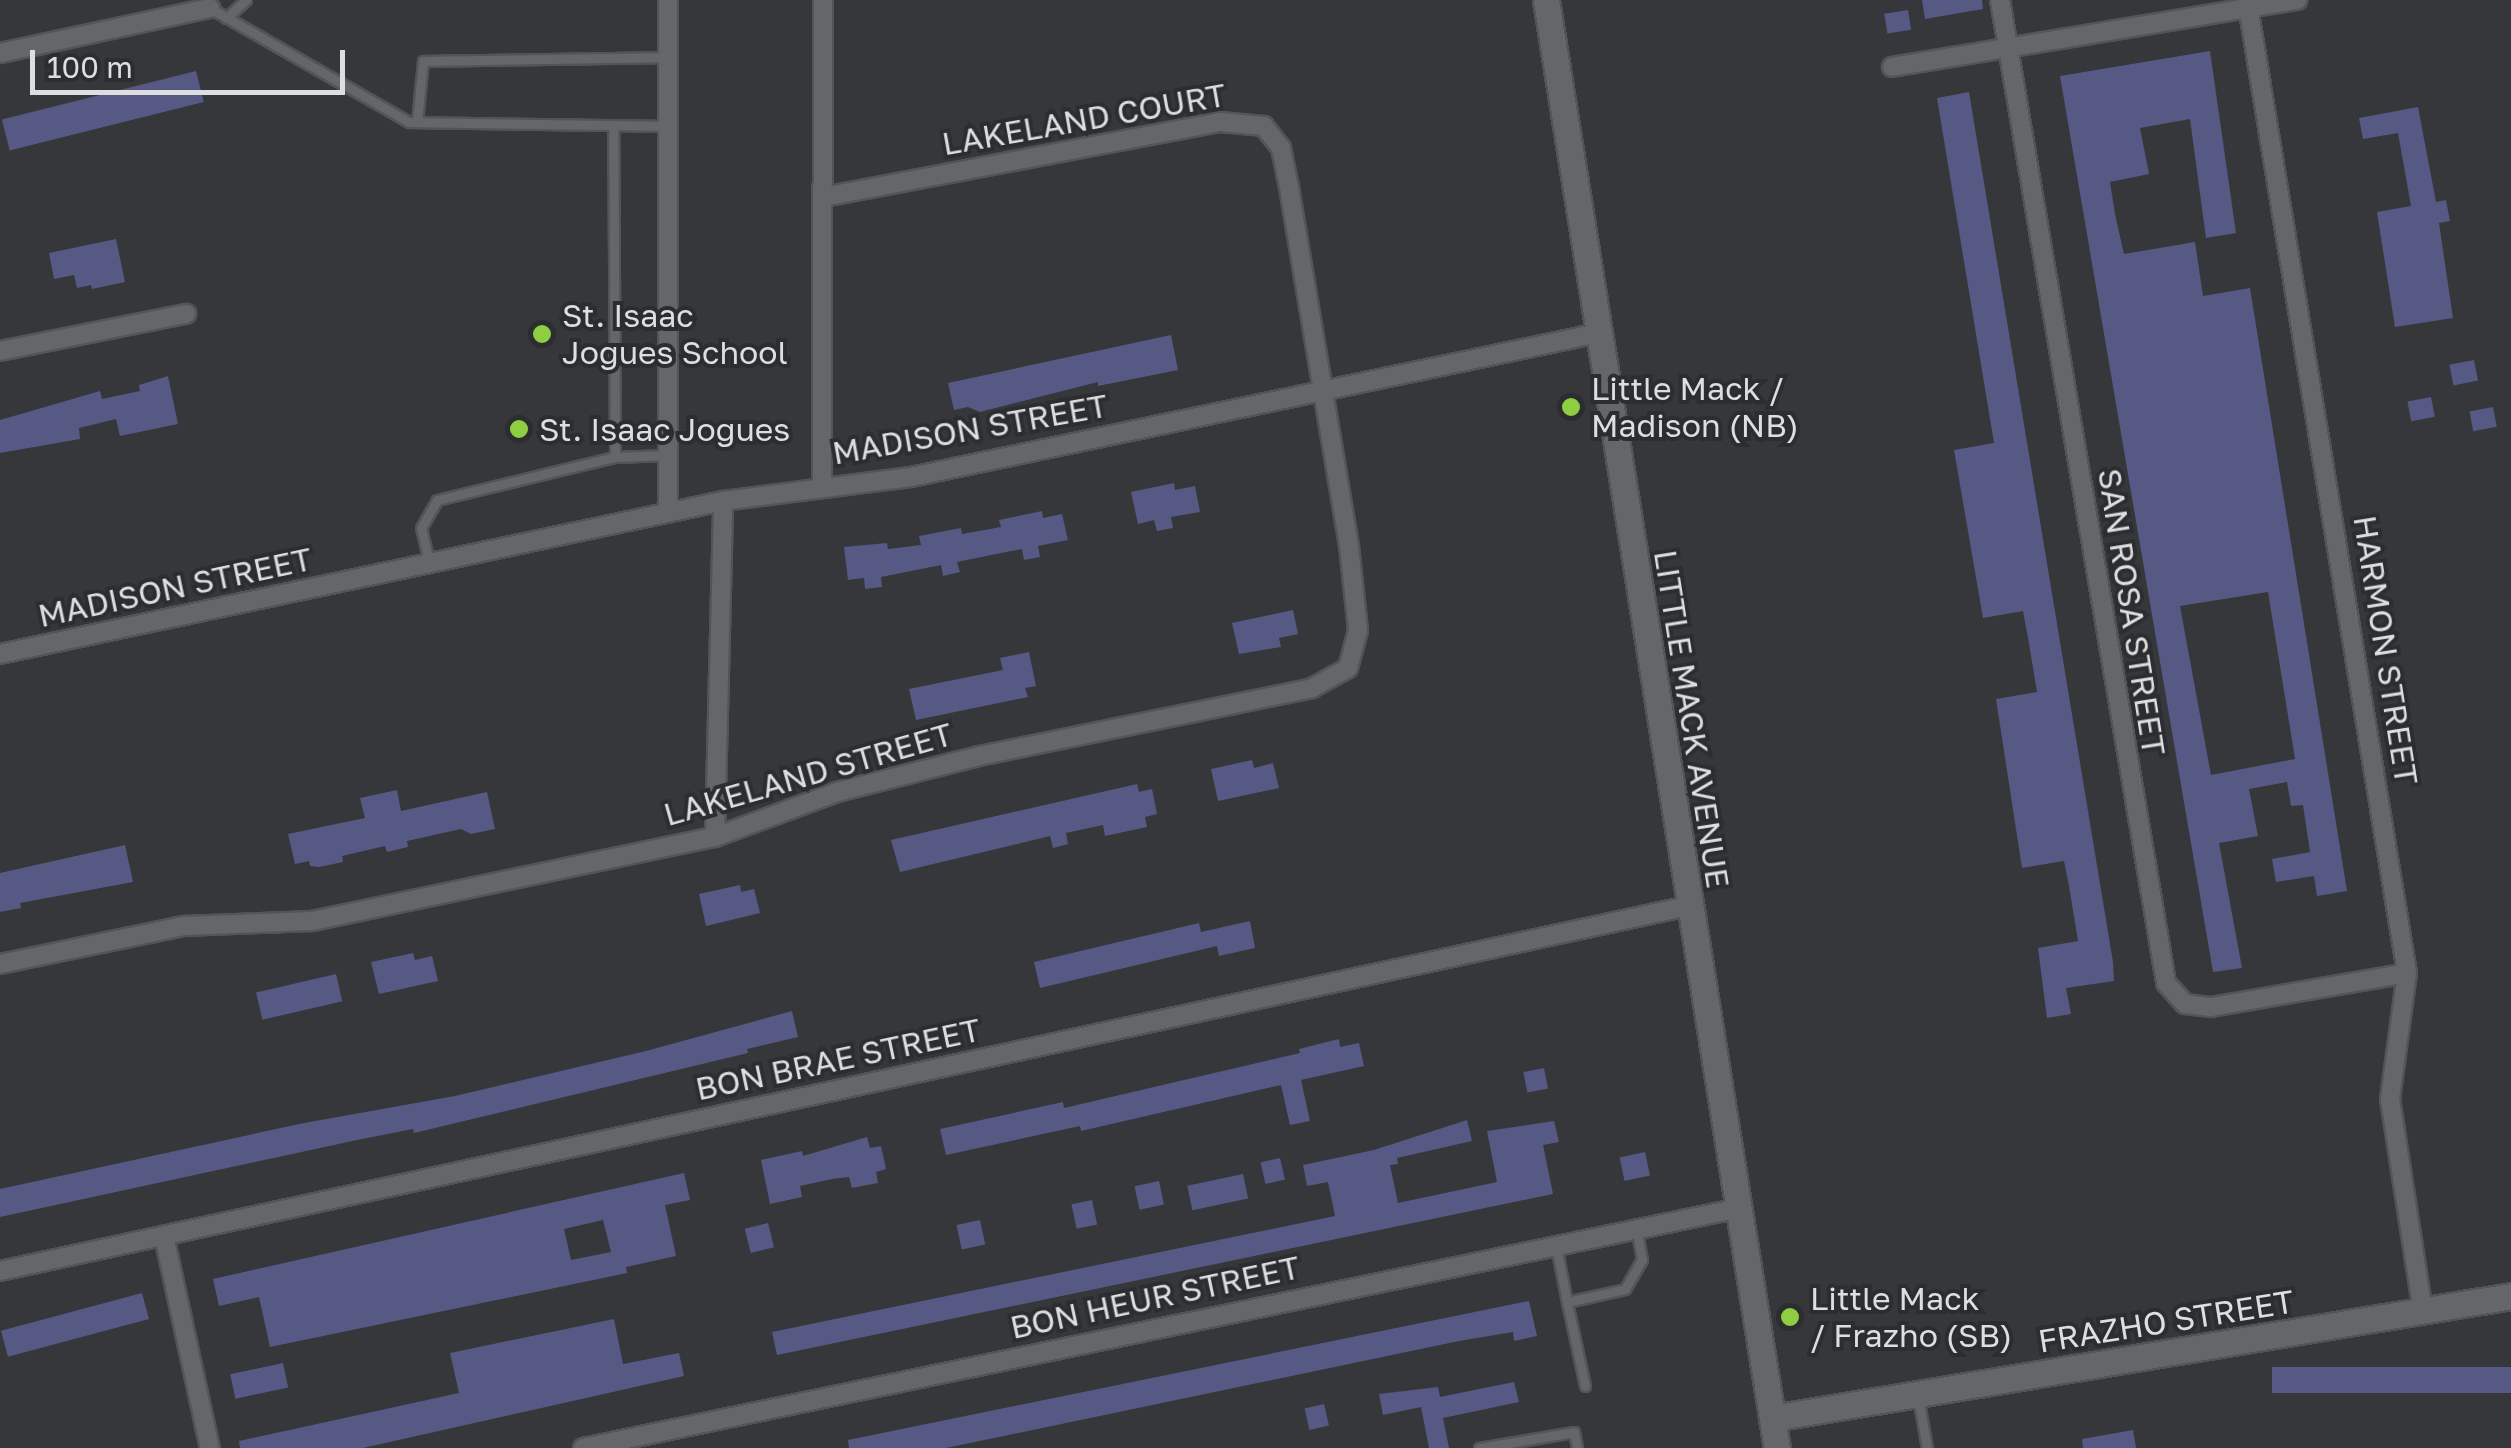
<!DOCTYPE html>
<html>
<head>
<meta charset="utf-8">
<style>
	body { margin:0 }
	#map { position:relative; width:2511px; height:1448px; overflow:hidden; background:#36373b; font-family:"Golos Text",sans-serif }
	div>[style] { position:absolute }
	.building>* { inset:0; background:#565983; transform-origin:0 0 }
	.roads { filter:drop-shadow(2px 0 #535457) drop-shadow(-2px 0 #535457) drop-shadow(0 2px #535457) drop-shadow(0 -2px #535457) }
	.lane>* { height:9px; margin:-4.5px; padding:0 4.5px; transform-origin:4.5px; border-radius:4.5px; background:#65666a }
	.street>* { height:18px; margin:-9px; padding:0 9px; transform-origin:9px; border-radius:9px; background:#65666a }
	.secondary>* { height:25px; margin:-12.5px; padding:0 12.5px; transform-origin:12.5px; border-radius:12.5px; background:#65666a }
	.dots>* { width:28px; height:28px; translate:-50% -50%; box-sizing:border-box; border:5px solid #2c2d30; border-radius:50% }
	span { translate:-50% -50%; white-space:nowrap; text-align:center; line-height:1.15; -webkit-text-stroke:8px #2c2d30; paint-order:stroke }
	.street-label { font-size:32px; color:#dddee0 }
	.poi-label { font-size:32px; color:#dddee0 }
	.left { translate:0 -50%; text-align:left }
	.scale { position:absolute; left:30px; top:50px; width:315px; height:45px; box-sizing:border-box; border:5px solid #dddee0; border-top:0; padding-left:12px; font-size:30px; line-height:35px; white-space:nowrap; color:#dddee0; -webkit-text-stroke:8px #2c2d30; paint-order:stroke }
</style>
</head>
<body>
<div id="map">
	<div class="building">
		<i style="clip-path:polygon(1922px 0,1982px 0,1983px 9px,1925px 19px)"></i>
		<i style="left:1908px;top:10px;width:20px;height:24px;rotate:81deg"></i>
		<i style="clip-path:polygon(evenodd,2210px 51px,2236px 233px,2206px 238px,2190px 119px,2140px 128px,2149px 174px,2110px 182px,2115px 214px,2124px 254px,2195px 242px,2203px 296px,2250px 288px,2347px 891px,2317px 896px,2314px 876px,2276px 882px,2272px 859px,2310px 852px,2303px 805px,2291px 806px,2287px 782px,2249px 789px,2258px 836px,2219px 843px,2242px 968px,2213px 972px,2060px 76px,2210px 51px,2268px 592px,2295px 759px,2211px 775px,2180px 606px,2268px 592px)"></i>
		<i style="left:196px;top:71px;width:32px;height:200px;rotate:76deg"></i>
		<i style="clip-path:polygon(1969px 92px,2113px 962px,2114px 981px,2066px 988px,2071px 1014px,2047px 1018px,2038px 948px,2078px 941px,2069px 886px,2064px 861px,2022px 868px,1996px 699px,2037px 692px,2028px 638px,2023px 611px,1983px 618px,1954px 450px,1994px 443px,1937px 98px)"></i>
		<i style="clip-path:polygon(2418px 107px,2436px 202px,2446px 200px,2450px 221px,2439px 223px,2453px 318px,2395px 327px,2377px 212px,2411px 206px,2398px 133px,2363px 139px,2359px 118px)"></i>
		<i style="clip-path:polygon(116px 239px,125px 282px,92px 289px,91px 285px,77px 288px,74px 275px,54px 279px,49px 253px)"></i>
		<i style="clip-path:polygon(1171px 335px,1178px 370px,1098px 386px,1098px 382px,980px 412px,968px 407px,954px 410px,948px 383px)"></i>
		<i style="left:2474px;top:360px;width:21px;height:25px;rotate:79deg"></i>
		<i style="clip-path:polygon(168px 376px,178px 424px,120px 436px,116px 419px,79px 428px,80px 439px,0 453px,0 420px,100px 391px,102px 399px,140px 391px,139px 385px)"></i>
		<i style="left:2431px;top:397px;width:20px;height:24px;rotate:79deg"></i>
		<i style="left:2493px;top:407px;width:20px;height:24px;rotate:79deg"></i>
		<i style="clip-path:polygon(1174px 483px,1175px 490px,1195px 486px,1200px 512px,1171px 517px,1173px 528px,1157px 531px,1154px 520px,1138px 524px,1131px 492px)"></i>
		<i style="clip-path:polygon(1042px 511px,1043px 518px,1062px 514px,1068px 540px,1038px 546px,1040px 557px,1024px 560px,1022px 549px,1006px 552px,957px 562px,960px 572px,943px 576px,941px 565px,881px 577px,882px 587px,865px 589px,864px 578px,848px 580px,844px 547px,887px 543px,888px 549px,921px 545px,919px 536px,961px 528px,962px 534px,1001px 527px,999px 520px)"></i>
		<i style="clip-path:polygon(1293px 610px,1298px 634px,1279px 638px,1281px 647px,1239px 654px,1232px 623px)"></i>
		<i style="clip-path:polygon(1029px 652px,1036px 686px,1025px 688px,1028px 697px,916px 720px,909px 689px,1003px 670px,1000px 658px)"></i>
		<i style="clip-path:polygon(1252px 760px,1254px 768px,1273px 763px,1279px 788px,1218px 801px,1211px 769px)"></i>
		<i style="clip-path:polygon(1137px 784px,1139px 792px,1152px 789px,1157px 814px,1145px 817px,1147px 827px,1105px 836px,1103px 825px,1066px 833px,1068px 844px,1053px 848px,1050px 836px,900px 872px,891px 840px)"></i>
		<i style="clip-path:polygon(397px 790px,401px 811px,487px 792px,495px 829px,471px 834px,461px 829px,407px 841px,408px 847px,387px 852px,385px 846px,342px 856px,343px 862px,319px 867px,310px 866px,309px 861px,295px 864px,288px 834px,365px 818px,360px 798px)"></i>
		<i style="clip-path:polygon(125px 845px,133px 882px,20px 903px,21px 908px,0 912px,0 873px)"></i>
		<i style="clip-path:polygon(740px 885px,741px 892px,754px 889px,760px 913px,706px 926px,699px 894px)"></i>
		<i style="clip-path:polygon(1250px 921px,1255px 948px,1219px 956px,1217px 946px,1040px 988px,1034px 962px,1199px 923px,1201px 932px)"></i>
		<i style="clip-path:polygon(413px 953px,415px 960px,432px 956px,438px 981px,379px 994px,371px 962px)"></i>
		<i style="left:336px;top:974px;width:28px;height:82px;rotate:77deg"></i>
		<i style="clip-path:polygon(792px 1011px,798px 1037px,747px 1049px,748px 1053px,414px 1133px,413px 1129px,357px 1140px,0 1217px,0 1189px,304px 1123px,455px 1096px,646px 1051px)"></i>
		<i style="clip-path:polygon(1339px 1039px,1340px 1047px,1359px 1043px,1364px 1066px,1301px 1080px,1310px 1121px,1290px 1125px,1281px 1085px,1081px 1131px,1080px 1126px,946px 1155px,940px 1129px,1063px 1102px,1064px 1108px,1300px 1053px,1299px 1049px)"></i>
		<i style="left:1544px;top:1068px;width:21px;height:21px;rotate:79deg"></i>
		<i style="clip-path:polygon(1467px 1120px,1472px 1141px,1397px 1158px,1398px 1164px,1390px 1165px,1398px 1203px,1497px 1182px,1487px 1131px,1554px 1121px,1559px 1142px,1543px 1145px,1553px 1194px,777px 1355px,772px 1332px,1335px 1216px,1328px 1182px,1307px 1186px,1303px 1165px,1374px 1150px)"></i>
		<i style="clip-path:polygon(867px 1137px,870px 1148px,881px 1146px,886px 1169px,876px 1172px,878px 1183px,852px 1188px,849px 1177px,832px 1179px,800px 1186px,802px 1197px,770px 1204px,761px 1160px,802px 1151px,803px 1156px)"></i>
		<i style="left:1645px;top:1152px;width:24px;height:26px;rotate:78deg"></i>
		<i style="left:1280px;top:1158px;width:22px;height:20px;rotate:77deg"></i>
		<i style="clip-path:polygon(evenodd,684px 1173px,690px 1200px,665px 1205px,676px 1256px,626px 1267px,627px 1273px,270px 1347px,259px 1297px,219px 1306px,213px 1279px,684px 1173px,603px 1220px,611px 1252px,571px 1260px,564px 1229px,603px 1220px)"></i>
		<i style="left:1243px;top:1174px;width:25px;height:57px;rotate:78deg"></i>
		<i style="left:1159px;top:1181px;width:24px;height:25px;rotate:78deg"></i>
		<i style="left:1092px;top:1200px;width:25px;height:21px;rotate:78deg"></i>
		<i style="left:980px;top:1220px;width:25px;height:24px;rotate:78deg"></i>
		<i style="left:768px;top:1223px;width:25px;height:24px;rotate:76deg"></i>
		<i style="left:142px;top:1293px;width:27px;height:146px;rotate:75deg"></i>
		<i style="clip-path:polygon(1529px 1301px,1537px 1336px,1514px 1341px,1513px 1332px,1459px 1341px,946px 1448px,849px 1448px,848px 1440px)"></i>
		<i style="clip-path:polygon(614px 1319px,623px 1364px,679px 1353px,684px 1376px,363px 1448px,240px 1448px,239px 1441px,459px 1393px,450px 1353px)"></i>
		<i style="left:283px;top:1363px;width:25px;height:54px;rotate:78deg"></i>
		<i style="left:2511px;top:1367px;width:26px;height:239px;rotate:90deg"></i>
		<i style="clip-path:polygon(1514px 1382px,1519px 1402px,1443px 1418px,1449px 1448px,1429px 1448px,1421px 1407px,1383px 1415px,1379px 1394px,1438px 1387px,1440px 1397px)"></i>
		<i style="left:1324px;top:1404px;width:22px;height:20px;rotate:77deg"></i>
		<i style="clip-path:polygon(2133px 1430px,2136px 1448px,2083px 1448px,2082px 1439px)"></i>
	</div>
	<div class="roads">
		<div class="lane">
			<i style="left:210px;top:8px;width:229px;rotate:29.8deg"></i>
			<i style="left:409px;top:122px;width:258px;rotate:0.9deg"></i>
			<i style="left:226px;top:18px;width:27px;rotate:-42deg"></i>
			<i style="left:417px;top:121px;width:60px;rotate:-84.3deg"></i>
			<i style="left:423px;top:61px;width:246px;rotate:-0.9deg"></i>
			<i style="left:615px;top:457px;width:52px;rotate:-2.2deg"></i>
			<i style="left:429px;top:562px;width:35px;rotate:-103deg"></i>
			<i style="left:421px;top:528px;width:32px;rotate:-60deg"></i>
			<i style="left:437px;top:500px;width:183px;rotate:-13.6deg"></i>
			<i style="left:615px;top:457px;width:332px;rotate:-90.3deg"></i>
			<i style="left:1556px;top:1246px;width:57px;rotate:78.9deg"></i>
			<i style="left:1567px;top:1302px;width:59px;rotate:-12.6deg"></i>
			<i style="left:1625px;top:1289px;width:34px;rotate:-60deg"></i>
			<i style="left:1642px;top:1260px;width:34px;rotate:-100deg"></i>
			<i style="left:1567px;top:1302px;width:86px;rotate:77.9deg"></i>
			<i style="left:1918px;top:1397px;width:52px;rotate:80deg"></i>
			<i style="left:1479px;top:1448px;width:96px;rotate:-9.6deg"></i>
			<i style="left:1574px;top:1432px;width:16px;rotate:79deg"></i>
		</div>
		<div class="street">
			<i style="left:2000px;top:0;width:997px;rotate:80.41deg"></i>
			<i style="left:2166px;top:983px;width:28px;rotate:48deg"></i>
			<i style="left:2185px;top:1004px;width:26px;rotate:7deg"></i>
			<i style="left:2211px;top:1007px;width:199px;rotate:-9.8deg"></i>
			<i style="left:2247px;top:0;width:986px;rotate:80.66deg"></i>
			<i style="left:2407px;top:973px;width:127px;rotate:97.7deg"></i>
			<i style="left:2390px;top:1099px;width:215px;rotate:81.2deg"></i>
			<i style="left:0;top:53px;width:215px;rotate:-12.1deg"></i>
			<i style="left:1892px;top:67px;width:411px;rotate:-9.4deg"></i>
			<i style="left:0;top:351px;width:190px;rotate:-11.3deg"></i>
			<i style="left:822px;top:487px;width:487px;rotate:-89.9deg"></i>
			<i style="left:668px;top:513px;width:513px;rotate:-90deg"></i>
			<i style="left:0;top:654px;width:739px;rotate:-11.95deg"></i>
			<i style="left:723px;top:501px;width:190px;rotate:-7.3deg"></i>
			<i style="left:911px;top:477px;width:703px;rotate:-11.82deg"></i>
			<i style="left:715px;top:837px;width:336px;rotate:-88.6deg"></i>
			<i style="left:0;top:964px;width:188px;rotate:-11.7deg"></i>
			<i style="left:184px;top:926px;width:128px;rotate:-2.2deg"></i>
			<i style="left:312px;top:921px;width:412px;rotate:-11.8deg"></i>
			<i style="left:715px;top:837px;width:130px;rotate:-20.2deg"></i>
			<i style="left:837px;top:792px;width:146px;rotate:-14.2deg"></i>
			<i style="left:979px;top:756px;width:340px;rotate:-11.5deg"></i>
			<i style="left:1312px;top:688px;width:41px;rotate:-29.1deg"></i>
			<i style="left:1348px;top:668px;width:39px;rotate:-75deg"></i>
			<i style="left:1358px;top:630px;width:84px;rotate:-96.1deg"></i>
			<i style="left:1349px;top:546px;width:359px;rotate:-99.5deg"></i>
			<i style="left:1290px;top:192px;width:45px;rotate:-101.6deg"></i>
			<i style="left:1281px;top:148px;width:28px;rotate:-128deg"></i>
			<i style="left:1264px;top:126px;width:44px;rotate:-174.8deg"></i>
			<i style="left:1220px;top:122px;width:403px;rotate:169.3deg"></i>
			<i style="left:164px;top:1236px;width:217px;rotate:77.8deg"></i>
			<i style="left:0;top:1271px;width:1727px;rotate:-12.2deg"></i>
			<i style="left:583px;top:1448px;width:1182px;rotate:-11.72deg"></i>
		</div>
		<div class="secondary">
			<i style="left:1546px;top:0;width:1466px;rotate:80.94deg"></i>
			<i style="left:1772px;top:1418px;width:749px;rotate:-9.37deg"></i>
		</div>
	</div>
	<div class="dots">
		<i style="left:542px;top:334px;background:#8fcd42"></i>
		<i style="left:1571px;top:407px;background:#8fcd42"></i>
		<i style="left:519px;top:429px;background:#8fcd42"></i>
		<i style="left:1790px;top:1317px;background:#8fcd42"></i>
	</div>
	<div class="street-label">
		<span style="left:1084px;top:119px;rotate:-10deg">LAKELAND COURT</span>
		<span style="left:970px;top:429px;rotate:-10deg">MADISON STREET</span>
		<span style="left:175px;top:587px;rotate:-12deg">MADISON STREET</span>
		<span style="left:2132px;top:612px;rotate:81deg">SAN ROSA STREET</span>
		<span style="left:2386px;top:650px;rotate:81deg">HARMON STREET</span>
		<span style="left:1692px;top:719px;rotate:81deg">LITTLE MACK AVENUE</span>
		<span style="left:808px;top:774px;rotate:-16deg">LAKELAND STREET</span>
		<span style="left:838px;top:1059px;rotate:-12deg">BON BRAE STREET</span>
		<span style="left:1155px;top:1297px;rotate:-12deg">BON HEUR STREET</span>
		<span style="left:2166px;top:1321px;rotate:-9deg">FRAZHO STREET</span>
	</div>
	<div class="poi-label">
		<span class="left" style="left:562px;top:334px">St. Isaac<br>Jogues School</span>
		<span class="left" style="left:1591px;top:407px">Little Mack /<br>Madison (NB)</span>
		<span class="left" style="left:539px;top:429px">St. Isaac Jogues</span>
		<span class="left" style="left:1810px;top:1317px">Little Mack<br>/ Frazho (SB)</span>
	</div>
	<div class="scale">100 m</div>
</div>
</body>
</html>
